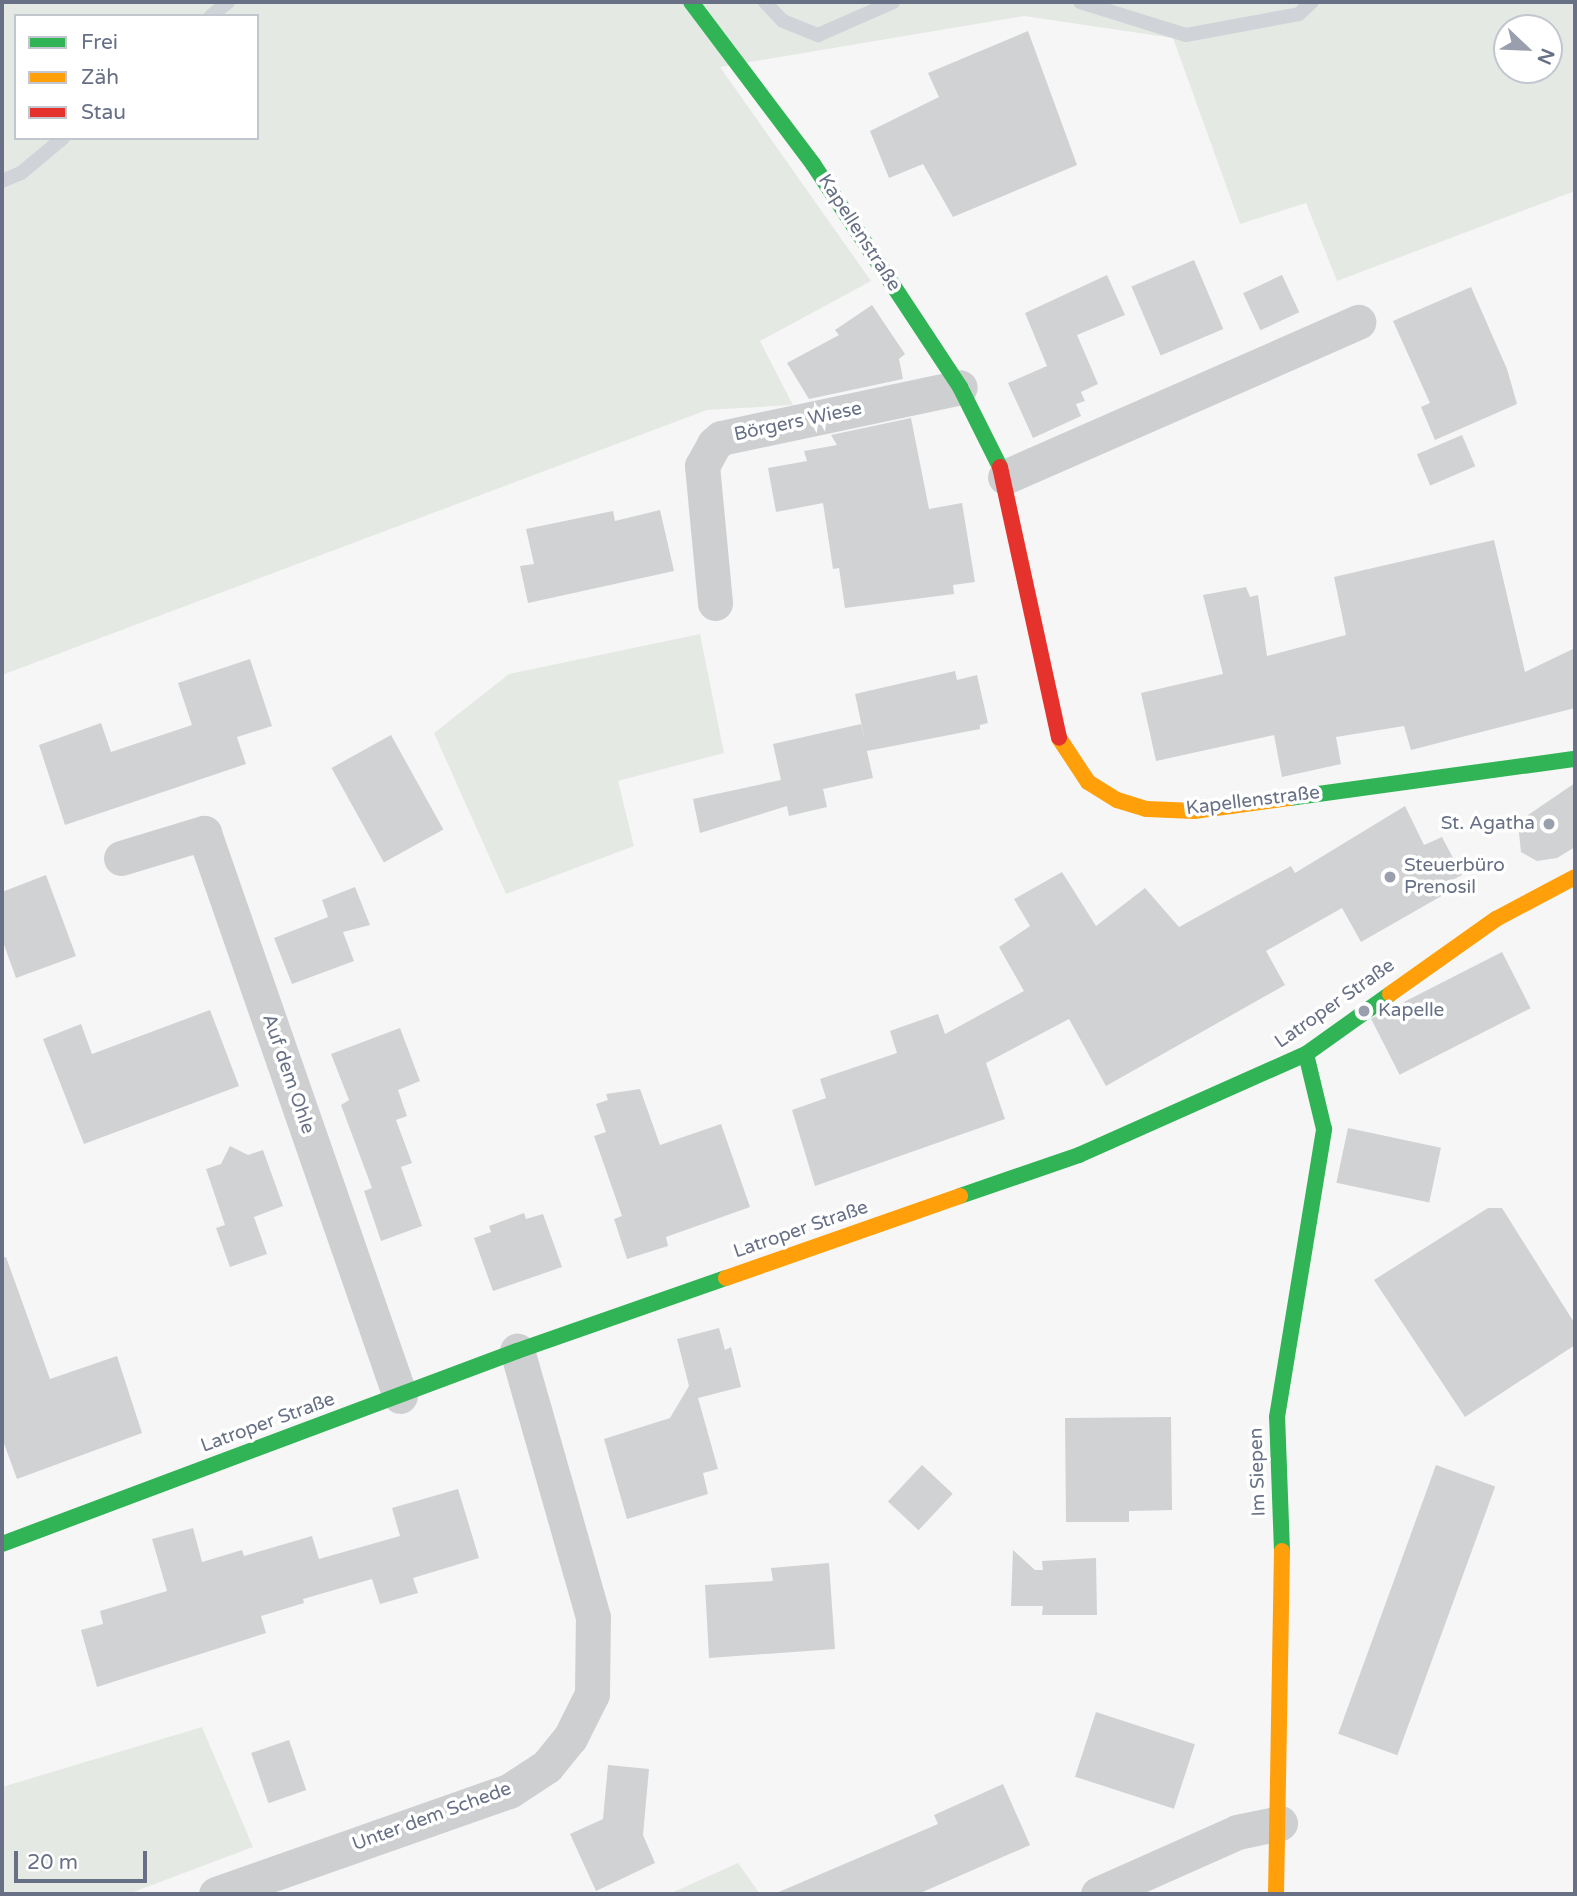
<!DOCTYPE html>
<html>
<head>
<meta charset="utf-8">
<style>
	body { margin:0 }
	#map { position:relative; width:1577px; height:1896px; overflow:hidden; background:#f6f6f6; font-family:"Varela Round",sans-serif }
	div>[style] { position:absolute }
	.green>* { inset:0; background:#e5e9e4 }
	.stream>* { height:14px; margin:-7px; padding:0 7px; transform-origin:7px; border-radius:7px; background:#d0d4d9 }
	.building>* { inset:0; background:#d1d2d3; transform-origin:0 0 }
	.street>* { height:35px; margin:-17.5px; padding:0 17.5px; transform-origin:17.5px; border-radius:17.5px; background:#cecfd1 }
	.fast>* { height:16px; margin:-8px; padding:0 8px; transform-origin:8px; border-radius:8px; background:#30b455 }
	.slow>* { height:16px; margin:-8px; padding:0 8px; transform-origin:8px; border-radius:8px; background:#ff9f0a }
	.jam>* { height:16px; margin:-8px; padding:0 8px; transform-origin:8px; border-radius:8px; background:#e5322d }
	.dots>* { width:19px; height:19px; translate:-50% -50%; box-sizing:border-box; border:4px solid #fff; border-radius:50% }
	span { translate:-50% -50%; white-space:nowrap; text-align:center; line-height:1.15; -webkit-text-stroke:7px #fff; paint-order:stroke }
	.street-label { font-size:19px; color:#677085 }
	.poi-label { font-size:19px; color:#677085 }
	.right { translate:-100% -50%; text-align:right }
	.left { translate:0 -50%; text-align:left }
	.frame { position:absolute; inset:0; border:4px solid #677085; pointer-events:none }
	.legend { position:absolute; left:14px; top:14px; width:245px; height:126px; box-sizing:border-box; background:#fff; border:2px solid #c2c6ce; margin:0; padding:9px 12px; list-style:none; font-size:21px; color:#677085 }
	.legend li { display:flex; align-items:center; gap:14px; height:35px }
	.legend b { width:35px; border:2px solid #c2c6ce }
	.north { position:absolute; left:1493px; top:14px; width:70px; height:70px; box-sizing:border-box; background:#fff; border:2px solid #c2c6ce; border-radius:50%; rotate:113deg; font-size:19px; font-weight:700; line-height:28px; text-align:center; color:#677085 }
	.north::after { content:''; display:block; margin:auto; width:24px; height:32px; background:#999fad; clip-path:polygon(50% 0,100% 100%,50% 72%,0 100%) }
	.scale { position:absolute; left:14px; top:1851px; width:133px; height:32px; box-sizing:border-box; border:4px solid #677085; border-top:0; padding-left:9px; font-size:21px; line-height:24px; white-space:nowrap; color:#677085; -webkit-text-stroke:5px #fff; paint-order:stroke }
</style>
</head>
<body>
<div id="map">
	<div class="green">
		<i style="clip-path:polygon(evenodd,2px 2px,1575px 2px,1575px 191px,1337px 281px,1306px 203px,1240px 224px,1173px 38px,1024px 16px,720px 67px,871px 281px,760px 341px,793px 405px,707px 410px,2px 675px,2px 2px,16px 16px,257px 16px,257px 138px,16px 138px,16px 16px,2px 2px,1507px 28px,1549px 28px,1549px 70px,1507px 70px,1507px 28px)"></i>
		<i style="clip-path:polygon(700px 634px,724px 753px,618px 781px,634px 846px,506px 894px,434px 733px,509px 674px)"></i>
		<i style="clip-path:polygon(202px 1727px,253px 1847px,128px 1894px,2px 1894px,2px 1787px)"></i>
		<i style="clip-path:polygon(738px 1863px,760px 1894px,669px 1894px)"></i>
	</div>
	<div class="stream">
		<i style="left:765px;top:2px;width:26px;rotate:47deg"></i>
		<i style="left:783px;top:21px;width:38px;rotate:22deg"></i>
		<i style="left:818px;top:35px;width:82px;rotate:-23.7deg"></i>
		<i style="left:1080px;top:2px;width:111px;rotate:17.3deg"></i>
		<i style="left:1186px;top:35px;width:115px;rotate:-10.5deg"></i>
		<i style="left:1299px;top:14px;width:18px;rotate:-43deg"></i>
		<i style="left:211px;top:16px;width:22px;rotate:-39deg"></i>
		<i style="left:2px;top:181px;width:21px;rotate:-23deg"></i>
		<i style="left:21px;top:173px;width:55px;rotate:-39.8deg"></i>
	</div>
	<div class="building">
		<i style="clip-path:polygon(1028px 31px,1077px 165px,953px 217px,923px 164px,889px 178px,870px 131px,939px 97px,928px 73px)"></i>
		<i style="left:1194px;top:260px;width:75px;height:68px;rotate:67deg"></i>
		<i style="clip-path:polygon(1107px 275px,1125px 315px,1077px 335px,1098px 384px,1081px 392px,1085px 401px,1076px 404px,1081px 416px,1033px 438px,1008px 383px,1047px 366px,1025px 313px)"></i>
		<i style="left:1282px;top:275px;width:41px;height:43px;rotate:65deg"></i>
		<i style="clip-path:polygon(1471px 287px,1507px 369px,1517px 404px,1435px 440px,1421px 407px,1430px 403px,1393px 321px)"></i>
		<i style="clip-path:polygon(872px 305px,905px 354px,899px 359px,903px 379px,809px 399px,787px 363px,839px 335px,835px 330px)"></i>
		<i style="clip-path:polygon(911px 418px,929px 509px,962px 503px,975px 582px,953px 585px,954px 594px,845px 608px,839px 568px,833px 569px,823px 503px,776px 512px,768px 468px,807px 461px,804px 451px,837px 445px,831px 435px)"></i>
		<i style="left:1462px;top:435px;width:34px;height:49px;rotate:67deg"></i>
		<i style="clip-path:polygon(660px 510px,674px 571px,528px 603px,520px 566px,534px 564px,526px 529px,613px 511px,615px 521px)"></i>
		<i style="clip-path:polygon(1494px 540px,1525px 672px,1575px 648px,1575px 708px,1411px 750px,1404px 726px,1336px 737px,1341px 764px,1282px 777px,1274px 735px,1156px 761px,1141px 693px,1223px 674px,1203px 595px,1246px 587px,1250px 597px,1258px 595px,1267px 656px,1346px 635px,1334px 577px)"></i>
		<i style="clip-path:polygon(250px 659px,272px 726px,237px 737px,246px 764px,65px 825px,39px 745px,101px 723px,111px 752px,192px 725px,178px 683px)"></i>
		<i style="clip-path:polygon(955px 671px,957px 680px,977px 675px,988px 723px,980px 725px,980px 729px,867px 751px,873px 778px,823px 789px,827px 807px,789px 816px,787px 806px,700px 833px,693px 799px,781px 780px,773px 744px,861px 724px,865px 741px,855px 694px)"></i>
		<i style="left:391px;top:735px;width:108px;height:68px;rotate:61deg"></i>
		<i style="clip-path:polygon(1575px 783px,1575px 847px,1557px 858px,1537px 861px,1521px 852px,1519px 833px,1528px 815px)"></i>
		<i style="clip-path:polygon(1405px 806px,1424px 845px,1442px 837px,1462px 875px,1441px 886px,1445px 894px,1361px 942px,1342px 908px,1266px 951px,1285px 985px,1106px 1086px,1069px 1019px,986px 1063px,1005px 1119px,815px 1186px,792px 1110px,826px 1098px,820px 1079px,897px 1053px,890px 1031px,938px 1014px,945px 1034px,1024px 991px,999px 947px,1030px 926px,1014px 899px,1062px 872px,1096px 926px,1145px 888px,1179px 927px,1291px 866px,1295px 873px)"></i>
		<i style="clip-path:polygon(46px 875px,76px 956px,16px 978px,2px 939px,2px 892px)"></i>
		<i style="clip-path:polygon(355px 887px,370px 925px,343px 932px,354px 961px,292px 984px,274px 938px,328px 917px,322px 900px)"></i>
		<i style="left:1502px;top:952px;width:63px;height:147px;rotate:63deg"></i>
		<i style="clip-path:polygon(210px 1010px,239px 1086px,84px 1144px,43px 1039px,81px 1024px,92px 1054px)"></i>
		<i style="clip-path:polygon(400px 1028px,420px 1081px,398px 1090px,407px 1116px,396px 1120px,412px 1163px,401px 1167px,422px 1226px,381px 1241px,364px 1191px,372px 1188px,341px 1105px,349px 1100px,331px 1054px)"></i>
		<i style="clip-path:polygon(640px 1089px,660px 1145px,721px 1124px,750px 1207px,666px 1237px,668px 1246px,627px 1259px,614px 1219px,622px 1216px,594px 1136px,606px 1132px,596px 1104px,608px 1100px,606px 1094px)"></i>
		<i style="left:1348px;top:1128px;width:95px;height:56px;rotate:12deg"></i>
		<i style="clip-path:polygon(230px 1146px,248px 1155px,263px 1150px,283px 1206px,254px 1217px,267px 1254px,230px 1267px,216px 1228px,225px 1225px,206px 1169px,221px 1164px)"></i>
		<i style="clip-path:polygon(1488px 1208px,1502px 1208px,1575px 1324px,1575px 1345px,1465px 1417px,1374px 1280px)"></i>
		<i style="clip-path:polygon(524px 1213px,526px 1219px,543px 1214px,562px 1267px,493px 1291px,474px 1238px,491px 1232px,489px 1226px)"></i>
		<i style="clip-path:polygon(6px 1257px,50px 1379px,117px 1356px,142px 1433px,17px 1479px,2px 1438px,2px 1258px)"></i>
		<i style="clip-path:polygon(719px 1328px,725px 1350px,731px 1347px,741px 1387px,698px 1398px,718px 1469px,703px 1473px,708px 1494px,627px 1519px,604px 1439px,670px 1418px,689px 1386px,677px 1339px)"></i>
		<i style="clip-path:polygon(1171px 1417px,1172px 1510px,1129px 1511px,1129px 1522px,1066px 1522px,1065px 1418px)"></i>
		<i style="left:922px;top:1465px;width:42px;height:50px;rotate:43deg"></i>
		<i style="left:1436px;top:1465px;width:63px;height:286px;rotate:20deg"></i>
		<i style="clip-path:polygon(458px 1489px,479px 1558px,413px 1578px,418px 1593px,380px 1604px,372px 1579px,303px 1599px,304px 1603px,261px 1616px,266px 1633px,97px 1687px,81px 1630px,103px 1624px,100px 1611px,167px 1591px,152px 1539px,193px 1528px,202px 1562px,242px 1550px,244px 1556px,312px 1536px,319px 1559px,400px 1536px,392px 1508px)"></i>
		<i style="clip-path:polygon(1013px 1550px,1035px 1570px,1043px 1570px,1042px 1561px,1096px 1558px,1097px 1615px,1042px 1615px,1043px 1606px,1011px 1606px)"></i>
		<i style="clip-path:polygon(829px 1563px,835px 1649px,709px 1658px,705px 1585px,773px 1581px,771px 1568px)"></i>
		<i style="left:1096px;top:1712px;width:104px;height:68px;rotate:18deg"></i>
		<i style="left:289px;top:1740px;width:53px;height:40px;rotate:71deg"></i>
		<i style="clip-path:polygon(608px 1765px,649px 1769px,643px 1835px,655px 1863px,596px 1891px,570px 1834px,603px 1819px)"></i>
		<i style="clip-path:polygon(1003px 1784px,1030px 1845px,918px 1894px,774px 1894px,938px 1824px,934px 1815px)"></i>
	</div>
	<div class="street">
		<i style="left:1005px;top:477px;width:386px;rotate:-23.7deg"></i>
		<i style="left:715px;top:603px;width:138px;rotate:-95.4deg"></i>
		<i style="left:702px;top:466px;width:25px;rotate:-61deg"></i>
		<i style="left:714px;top:444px;width:9px;rotate:-41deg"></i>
		<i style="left:721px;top:438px;width:244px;rotate:-12deg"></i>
		<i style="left:121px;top:858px;width:87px;rotate:-16.8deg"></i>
		<i style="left:204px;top:833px;width:596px;rotate:70.81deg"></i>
		<i style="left:216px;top:1894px;width:311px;rotate:-19.4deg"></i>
		<i style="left:509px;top:1791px;width:45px;rotate:-33.3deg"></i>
		<i style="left:547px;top:1766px;width:36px;rotate:-51deg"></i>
		<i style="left:570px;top:1738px;width:49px;rotate:-63.4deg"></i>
		<i style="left:592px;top:1694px;width:77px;rotate:-89.3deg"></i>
		<i style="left:593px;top:1617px;width:277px;rotate:-105.9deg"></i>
		<i style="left:1098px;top:1894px;width:152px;rotate:-24deg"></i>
		<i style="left:1237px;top:1832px;width:44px;rotate:-11.8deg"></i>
	</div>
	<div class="fast">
		<i style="left:691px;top:2px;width:203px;rotate:53deg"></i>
		<i style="left:813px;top:164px;width:267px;rotate:56.6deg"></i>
		<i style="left:960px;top:387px;width:89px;rotate:63.4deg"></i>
		<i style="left:1289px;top:798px;width:289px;rotate:-7.8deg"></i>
		<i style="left:960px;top:1196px;width:126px;rotate:-19deg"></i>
		<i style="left:1079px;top:1155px;width:248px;rotate:-24deg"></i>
		<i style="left:1306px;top:1054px;width:103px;rotate:-35.5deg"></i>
		<i style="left:2px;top:1544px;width:550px;rotate:-20.54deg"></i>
		<i style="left:517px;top:1351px;width:221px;rotate:-19.3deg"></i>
		<i style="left:1282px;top:1551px;width:134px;rotate:-92.1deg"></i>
		<i style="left:1277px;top:1417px;width:292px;rotate:-80.7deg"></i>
		<i style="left:1324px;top:1129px;width:77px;rotate:-103.5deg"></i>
	</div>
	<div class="slow">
		<i style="left:1059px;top:738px;width:53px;rotate:56.6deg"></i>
		<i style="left:1088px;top:782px;width:34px;rotate:32deg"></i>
		<i style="left:1117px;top:800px;width:31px;rotate:17deg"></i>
		<i style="left:1147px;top:809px;width:47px;rotate:2.4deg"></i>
		<i style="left:1194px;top:811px;width:96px;rotate:-7.8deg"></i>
		<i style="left:1390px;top:994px;width:130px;rotate:-35.3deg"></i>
		<i style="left:1496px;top:919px;width:89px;rotate:-28deg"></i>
		<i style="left:726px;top:1278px;width:248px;rotate:-19.3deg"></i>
		<i style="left:1276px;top:1894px;width:343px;rotate:-89deg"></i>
	</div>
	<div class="jam">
		<i style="left:1000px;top:467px;width:277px;rotate:77.7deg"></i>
	</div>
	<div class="dots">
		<i style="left:1549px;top:824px;background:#999fad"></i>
		<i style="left:1390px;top:877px;background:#999fad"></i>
		<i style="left:1364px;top:1011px;background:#999fad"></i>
	</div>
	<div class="street-label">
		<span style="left:859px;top:233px;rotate:57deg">Kapellenstraße</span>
		<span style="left:798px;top:422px;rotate:-12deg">Börgers Wiese</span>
		<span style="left:1253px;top:801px;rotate:-7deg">Kapellenstraße</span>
		<span style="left:1335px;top:1004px;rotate:-35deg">Latroper Straße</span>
		<span style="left:288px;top:1074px;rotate:71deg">Auf dem Ohle</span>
		<span style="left:801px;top:1230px;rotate:-19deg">Latroper Straße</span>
		<span style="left:268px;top:1423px;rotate:-20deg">Latroper Straße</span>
		<span style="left:1258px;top:1472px;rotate:-92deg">Im Siepen</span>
		<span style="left:432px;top:1817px;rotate:-20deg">Unter dem Schede</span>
	</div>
	<div class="poi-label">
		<span class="right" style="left:1535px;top:824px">St. Agatha</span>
		<span class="left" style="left:1404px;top:877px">Steuerbüro<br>Prenosil</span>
		<span class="left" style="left:1378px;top:1011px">Kapelle</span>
	</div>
	<div class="frame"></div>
	<ul class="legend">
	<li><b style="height:9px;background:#30b455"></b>Frei</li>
	<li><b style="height:9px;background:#ff9f0a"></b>Zäh</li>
	<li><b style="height:9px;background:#e5322d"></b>Stau</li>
	</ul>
	<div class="north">N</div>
	<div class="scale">20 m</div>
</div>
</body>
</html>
